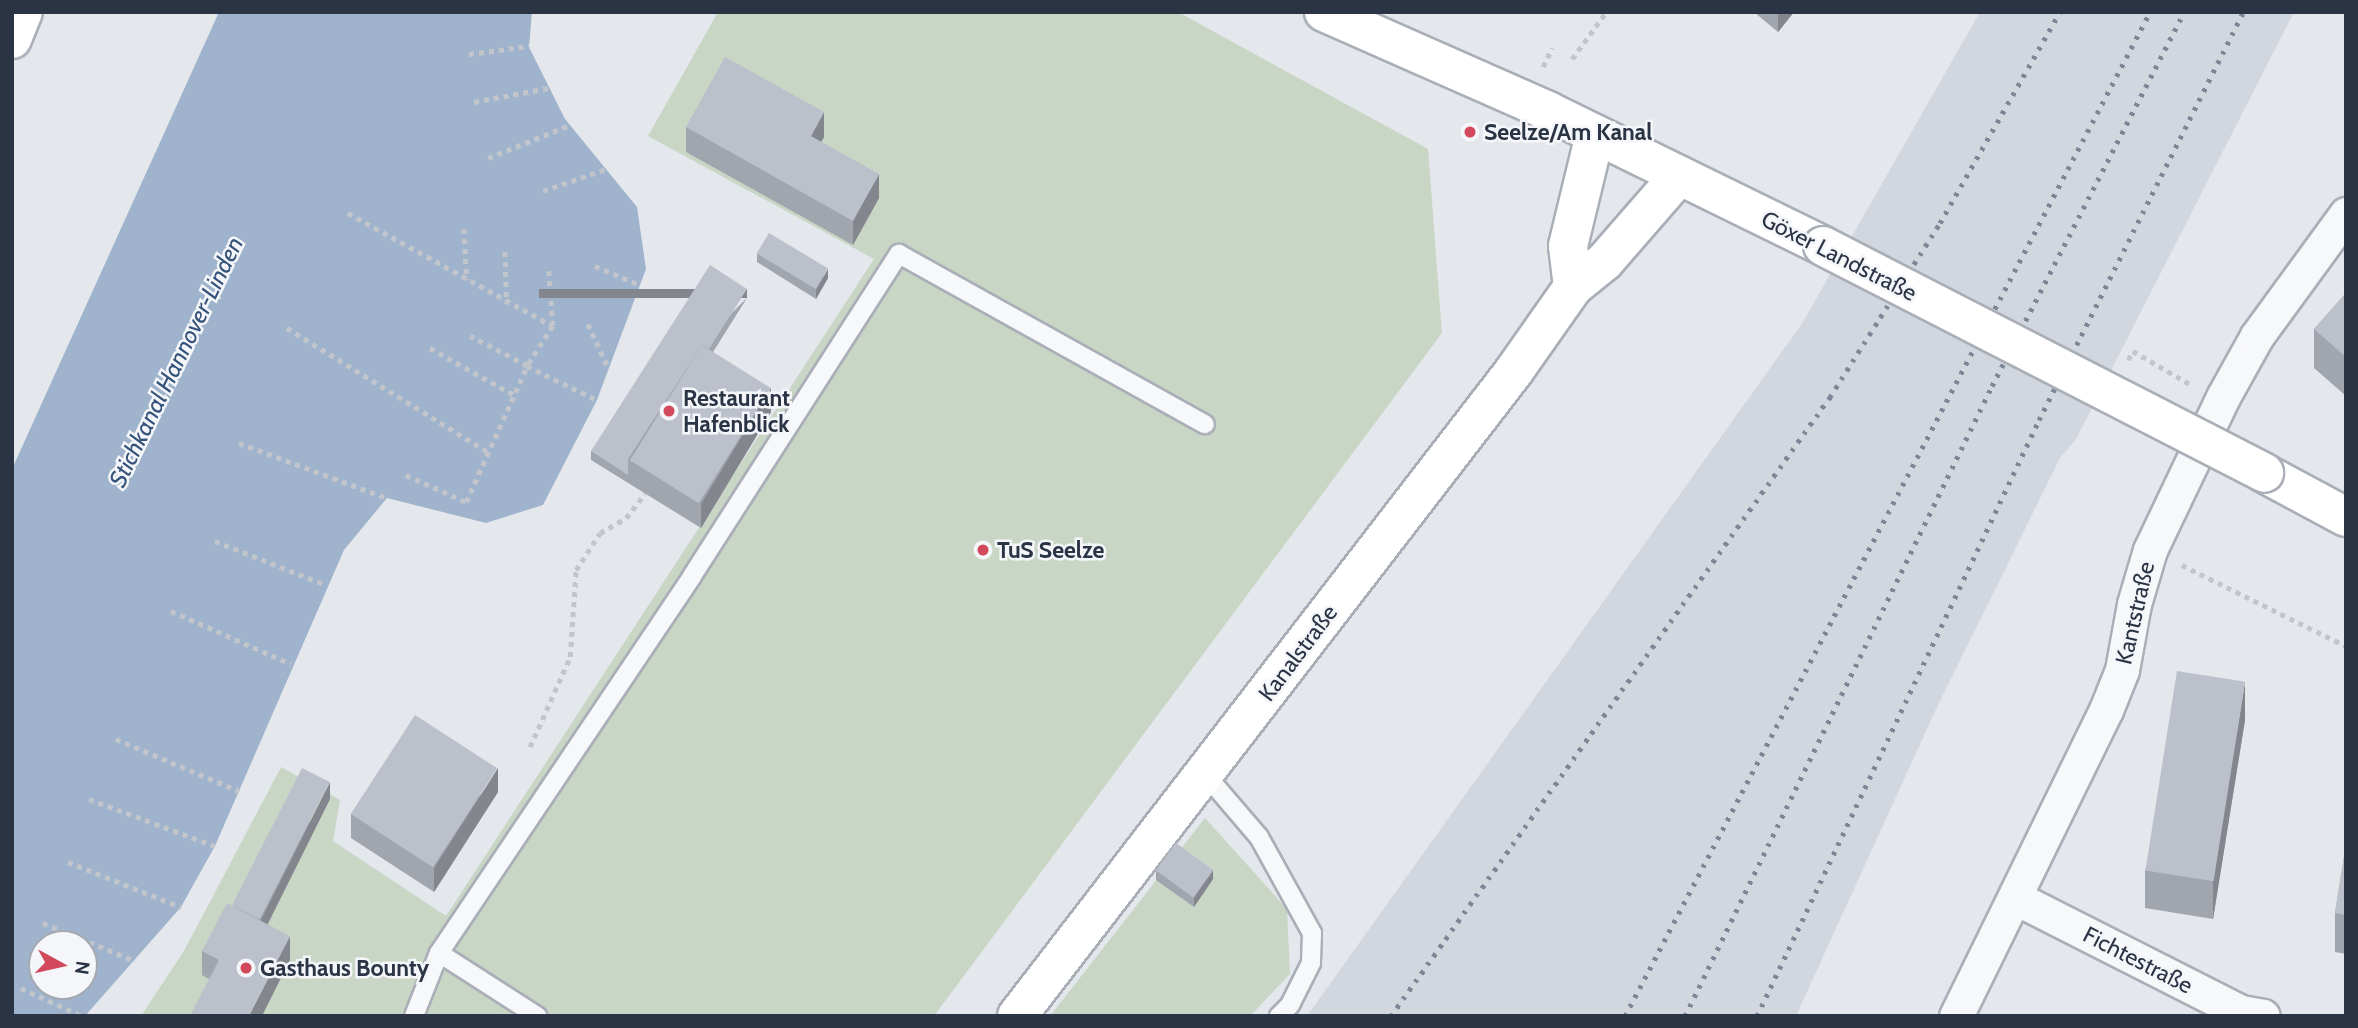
<!DOCTYPE html>
<html>
<head>
<meta charset="utf-8">
<style>
	body { margin:0 }
	#map { position:relative; width:2358px; height:1028px; overflow:hidden; background:#e4e7ec; font-family:Cabin,sans-serif }
	div>[style] { position:absolute }
	.built>* { inset:0; background:#d2d6de }
	.green>* { inset:0; background:#c9d6c5 }
	.water>* { inset:0; background:#9fb4cc }
	.path>* { height:4.5px; margin-top:-2.25px; transform-origin:0; background:repeating-linear-gradient(90deg,#c2c5cb 0 5px,transparent 0 10px) }
	.roads { filter:drop-shadow(2px 0 #a9aeb7) drop-shadow(-2px 0 #a9aeb7) drop-shadow(0 2px #a9aeb7) drop-shadow(0 -2px #a9aeb7) }
	.lane>* { height:18px; margin:-9px; padding:0 9px; transform-origin:9px; border-radius:9px; background:#f7f8fa }
	.street>* { height:33px; margin:-16.5px; padding:0 16.5px; transform-origin:16.5px; border-radius:16.5px; background:#f7f8fa }
	.secondary>* { height:38px; margin:-19px; padding:0 19px; transform-origin:19px; border-radius:19px; background:#fff }
	.primary>* { height:38px; margin:-19px; padding:0 19px; transform-origin:19px; border-radius:19px; background:#fff }
	.rail>* { height:5px; margin-top:-2.5px; transform-origin:0; background:repeating-linear-gradient(90deg,#7d8696 0 3.5px,transparent 0 10.5px) }
	.bridges { filter:drop-shadow(2px 0 #a9aeb7) drop-shadow(-2px 0 #a9aeb7) drop-shadow(0 2px #a9aeb7) drop-shadow(0 -2px #a9aeb7) }
	.secondary-bridge>* { height:38px; margin:-19px; padding:0 19px; transform-origin:19px; border-radius:19px; background:#fff }
	.wall>* { inset:0; background:#a1a5ae }
	.shaded-wall>* { inset:0; background:#83868d; transform-origin:0 0 }
	.building>* { inset:0; background:#bbc0ca; transform-origin:0 0 }
	.dots>* { width:19px; height:19px; translate:-50% -50%; box-sizing:border-box; border:4px solid #f4f6f9; border-radius:50% }
	span { translate:-50% -50%; white-space:nowrap; text-align:center; line-height:1.15; -webkit-text-stroke:5px #f4f6f9; paint-order:stroke }
	.poi-label { font-size:23px; color:#2b3445; font-weight:700 }
	.left { translate:0 -50%; text-align:left }
	.street-label { font-size:23px; color:#2b3445 }
	.water-label { font-size:24px; color:#34527a; font-style:italic }
	.frame { position:absolute; inset:0; border:14px solid #2b3445; pointer-events:none }
	.north { position:absolute; left:28px; top:930px; width:70px; height:70px; box-sizing:border-box; background:#f4f6f9; border:2px solid #a4a8b1; border-radius:50%; rotate:98deg; font-size:19px; font-weight:700; line-height:28px; text-align:center; color:#2b3445 }
	.north::after { content:''; display:block; margin:auto; width:24px; height:32px; background:#d1495b; clip-path:polygon(50% 0,100% 100%,50% 72%,0 100%) }
</style>
</head>
<body>
<div id="map">
	<div class="built">
		<i style="clip-path:polygon(1980px 12px,2294px 12px,2076px 439px,2060px 458px,1937px 707px,1796px 1016px,1307px 1016px,1803px 322px)"></i>
	</div>
	<div class="green">
		<i style="clip-path:polygon(718px 12px,1178px 12px,1428px 149px,1442px 333px,934px 1016px,141px 1016px,184px 951px,281px 767px,340px 800px,333px 841px,446px 916px,874px 259px,648px 136px)"></i>
		<i style="clip-path:polygon(1205px 818px,1287px 909px,1290px 974px,1250px 1016px,1050px 1016px)"></i>
	</div>
	<div class="water">
		<i style="clip-path:polygon(evenodd,219px 12px,532px 12px,529px 47px,565px 119px,637px 207px,646px 269px,597px 400px,543px 505px,486px 523px,387px 498px,344px 550px,215px 846px,181px 907px,85px 1016px,12px 1016px,12px 469px,219px 12px,42px 944px,84px 944px,84px 986px,42px 986px,42px 944px)"></i>
	</div>
	<div class="path">
		<i style="left:469px;top:54px;width:61px;rotate:-7.6deg"></i>
		<i style="left:1572px;top:59px;width:58px;rotate:-54.1deg"></i>
		<i style="left:1543px;top:67px;width:21px;rotate:-65deg"></i>
		<i style="left:474px;top:102px;width:76px;rotate:-10.6deg"></i>
		<i style="left:488px;top:158px;width:88px;rotate:-21.9deg"></i>
		<i style="left:543px;top:191px;width:67px;rotate:-19.2deg"></i>
		<i style="left:348px;top:213px;width:234px;rotate:28.9deg"></i>
		<i style="left:553px;top:326px;width:48px;rotate:123deg"></i>
		<i style="left:527px;top:366px;width:78px;rotate:25.9deg"></i>
		<i style="left:464px;top:229px;width:51px;rotate:86.6deg"></i>
		<i style="left:505px;top:252px;width:52px;rotate:87.8deg"></i>
		<i style="left:595px;top:266px;width:49px;rotate:22.9deg"></i>
		<i style="left:549px;top:271px;width:55px;rotate:85.8deg"></i>
		<i style="left:588px;top:324px;width:50px;rotate:65deg"></i>
		<i style="left:287px;top:328px;width:236px;rotate:31.7deg"></i>
		<i style="left:430px;top:348px;width:96px;rotate:29.2deg"></i>
		<i style="left:2128px;top:360px;width:10px;rotate:-61deg"></i>
		<i style="left:2133px;top:351px;width:66px;rotate:30.1deg"></i>
		<i style="left:239px;top:443px;width:158px;rotate:20.4deg"></i>
		<i style="left:406px;top:475px;width:66px;rotate:24.2deg"></i>
		<i style="left:466px;top:502px;width:149px;rotate:-65.8deg"></i>
		<i style="left:527px;top:366px;width:64px;rotate:-152.2deg"></i>
		<i style="left:215px;top:541px;width:119px;rotate:21.6deg"></i>
		<i style="left:2182px;top:565px;width:183px;rotate:26.3deg"></i>
		<i style="left:171px;top:611px;width:131px;rotate:23.8deg"></i>
		<i style="left:116px;top:739px;width:134px;rotate:22.9deg"></i>
		<i style="left:530px;top:747px;width:98px;rotate:-66deg"></i>
		<i style="left:570px;top:657px;width:87px;rotate:-86.1deg"></i>
		<i style="left:576px;top:570px;width:44px;rotate:-57deg"></i>
		<i style="left:600px;top:533px;width:30px;rotate:-30deg"></i>
		<i style="left:626px;top:518px;width:31px;rotate:-52deg"></i>
		<i style="left:89px;top:799px;width:134px;rotate:20.5deg"></i>
		<i style="left:68px;top:862px;width:122px;rotate:21.7deg"></i>
		<i style="left:43px;top:923px;width:100px;rotate:22.4deg"></i>
		<i style="left:21px;top:988px;width:67px;rotate:24.7deg"></i>
	</div>
	<div class="roads">
		<div class="lane">
			<i style="left:1205px;top:774px;width:83px;rotate:49.4deg"></i>
			<i style="left:1259px;top:837px;width:110px;rotate:61.1deg"></i>
			<i style="left:1312px;top:933px;width:30px;rotate:92deg"></i>
			<i style="left:1311px;top:963px;width:47px;rotate:116.6deg"></i>
			<i style="left:1290px;top:1005px;width:16px;rotate:135deg"></i>
			<i style="left:439px;top:953px;width:117px;rotate:32.7deg"></i>
			<i style="left:414px;top:1016px;width:68px;rotate:-68.4deg"></i>
			<i style="left:439px;top:953px;width:454px;rotate:-56.1deg"></i>
			<i style="left:692px;top:576px;width:383px;rotate:-57.3deg"></i>
			<i style="left:899px;top:254px;width:350px;rotate:29.1deg"></i>
		</div>
		<div class="street">
			<i style="left:2016px;top:898px;width:252px;rotate:26.9deg"></i>
			<i style="left:2241px;top:1012px;width:22px;rotate:10deg"></i>
			<i style="left:1956px;top:1016px;width:341px;rotate:-63.9deg"></i>
			<i style="left:2106px;top:710px;width:43px;rotate:-68.2deg"></i>
			<i style="left:2122px;top:670px;width:67px;rotate:-79.7deg"></i>
			<i style="left:2134px;top:604px;width:56px;rotate:-73.5deg"></i>
			<i style="left:2150px;top:550px;width:170px;rotate:-64.5deg"></i>
			<i style="left:2223px;top:397px;width:70px;rotate:-60.9deg"></i>
			<i style="left:2257px;top:336px;width:151px;rotate:-53.9deg"></i>
		</div>
		<div class="secondary">
			<i style="left:1324px;top:12px;width:245px;rotate:23.8deg"></i>
			<i style="left:1548px;top:111px;width:306px;rotate:26.1deg"></i>
			<i style="left:1573px;top:287px;width:41px;rotate:-97deg"></i>
			<i style="left:1568px;top:246px;width:115px;rotate:-76.4deg"></i>
			<i style="left:2264px;top:473px;width:93px;rotate:28.2deg"></i>
			<i style="left:1017px;top:1016px;width:814px;rotate:-52.38deg"></i>
			<i style="left:1514px;top:371px;width:103px;rotate:-54.9deg"></i>
			<i style="left:1573px;top:287px;width:41px;rotate:-39.1deg"></i>
			<i style="left:1605px;top:261px;width:113px;rotate:-49deg"></i>
		</div>
		<div class="primary">
			<i style="left:12px;top:39px;width:29px;rotate:-68deg"></i>
		</div>
	</div>
	<div class="rail">
		<i style="left:1391px;top:1016px;width:759px;rotate:-54.66deg"></i>
		<i style="left:1830px;top:397px;width:206px;rotate:-57.7deg"></i>
		<i style="left:1940px;top:223px;width:243px;rotate:-60.4deg"></i>
		<i style="left:1625px;top:1016px;width:1133px;rotate:-62.39deg"></i>
		<i style="left:1685px;top:1016px;width:701px;rotate:-64.02deg"></i>
		<i style="left:1992px;top:386px;width:420px;rotate:-62.8deg"></i>
		<i style="left:1757px;top:1016px;width:659px;rotate:-64.68deg"></i>
		<i style="left:2039px;top:420px;width:456px;rotate:-63.4deg"></i>
	</div>
	<div class="bridges">
		<div class="secondary-bridge">
			<i style="left:1823px;top:246px;width:496px;rotate:27.2deg"></i>
		</div>
	</div>
	<div class="wall">
		<i style="clip-path:polygon(1754px 12px,1794px 12px,1778px 32px)"></i>
		<i style="clip-path:polygon(686px 127px,824px 137px,821px 142px,879px 198px,853px 245px,686px 152px)"></i>
		<i style="clip-path:polygon(757px 254px,828px 278px,816px 299px,757px 262px)"></i>
		<i style="clip-path:polygon(2346px 293px,2346px 396px,2314px 368px,2314px 329px)"></i>
		<i style="clip-path:polygon(747px 298px,713px 352px,771px 412px,701px 528px,591px 460px,591px 451px)"></i>
		<i style="clip-path:polygon(2245px 720px,2213px 919px,2145px 908px,2145px 870px)"></i>
		<i style="clip-path:polygon(498px 792px,434px 892px,351px 838px,351px 814px)"></i>
		<i style="clip-path:polygon(330px 799px,268px 924px,290px 960px,209px 979px,202px 975px,202px 951px,234px 907px)"></i>
		<i style="clip-path:polygon(2346px 844px,2346px 954px,2335px 952px,2335px 913px)"></i>
		<i style="clip-path:polygon(1156px 871px,1213px 879px,1194px 907px,1156px 880px)"></i>
	</div>
	<div class="shaded-wall">
		<i style="clip-path:polygon(1780px 12px,1794px 12px,1778px 32px,1778px 15px)"></i>
		<i style="clip-path:polygon(824px 112px,824px 137px,811px 160px,811px 136px)"></i>
		<i style="clip-path:polygon(879px 174px,879px 198px,853px 245px,853px 221px)"></i>
		<i style="clip-path:polygon(828px 269px,828px 278px,816px 299px,816px 290px)"></i>
		<i style="left:747px;top:289px;width:9px;height:208px;rotate:90deg"></i>
		<i style="clip-path:polygon(771px 388px,771px 412px,701px 528px,701px 504px)"></i>
		<i style="clip-path:polygon(2245px 682px,2245px 720px,2213px 919px,2213px 880px)"></i>
		<i style="clip-path:polygon(498px 768px,498px 792px,434px 892px,434px 868px)"></i>
		<i style="clip-path:polygon(330px 782px,330px 799px,261px 937px,261px 920px)"></i>
		<i style="clip-path:polygon(1213px 870px,1213px 879px,1194px 907px,1194px 898px)"></i>
		<i style="clip-path:polygon(290px 936px,290px 960px,262px 1016px,249px 1016px)"></i>
	</div>
	<div class="building">
		<i style="clip-path:polygon(725px 57px,824px 112px,811px 136px,879px 174px,853px 221px,686px 127px)"></i>
		<i style="left:769px;top:233px;width:69px;height:24px;rotate:31deg"></i>
		<i style="clip-path:polygon(710px 265px,747px 289px,709px 349px,702px 345px,628px 459px,628px 475px,591px 451px)"></i>
		<i style="clip-path:polygon(2346px 293px,2346px 357px,2314px 329px)"></i>
		<i style="left:702px;top:345px;width:81px;height:136px;rotate:32deg"></i>
		<i style="left:2177px;top:671px;width:69px;height:202px;rotate:9deg"></i>
		<i style="left:415px;top:715px;width:98px;height:118px;rotate:33deg"></i>
		<i style="left:302px;top:768px;width:31px;height:154px;rotate:27deg"></i>
		<i style="left:1176px;top:843px;width:46px;height:34px;rotate:36deg"></i>
		<i style="clip-path:polygon(2346px 844px,2346px 915px,2335px 913px)"></i>
		<i style="clip-path:polygon(227px 903px,290px 936px,249px 1016px,190px 1016px,219px 960px,202px 951px)"></i>
	</div>
	<div class="dots">
		<i style="left:1470px;top:132px;background:#d1495b"></i>
		<i style="left:669px;top:411px;background:#d1495b"></i>
		<i style="left:983px;top:550px;background:#d1495b"></i>
		<i style="left:246px;top:968px;background:#d1495b"></i>
	</div>
	<div class="poi-label">
		<span class="left" style="left:1484px;top:132px">Seelze/Am Kanal</span>
		<span class="left" style="left:683px;top:411px">Restaurant<br>Hafenblick</span>
		<span class="left" style="left:997px;top:550px">TuS Seelze</span>
		<span class="left" style="left:260px;top:968px">Gasthaus Bounty</span>
	</div>
	<div class="street-label">
		<span style="left:1839px;top:256px;rotate:27deg">Göxer Landstraße</span>
		<span style="left:2135px;top:613px;rotate:-77deg">Kantstraße</span>
		<span style="left:1298px;top:653px;rotate:-53deg">Kanalstraße</span>
		<span style="left:2138px;top:960px;rotate:27deg">Fichtestraße</span>
	</div>
	<div class="water-label">
		<span style="left:176px;top:362px;rotate:-64deg">Stichkanal Hannover-Linden</span>
	</div>
	<div class="frame"></div>
	<div class="north">N</div>
</div>
</body>
</html>
